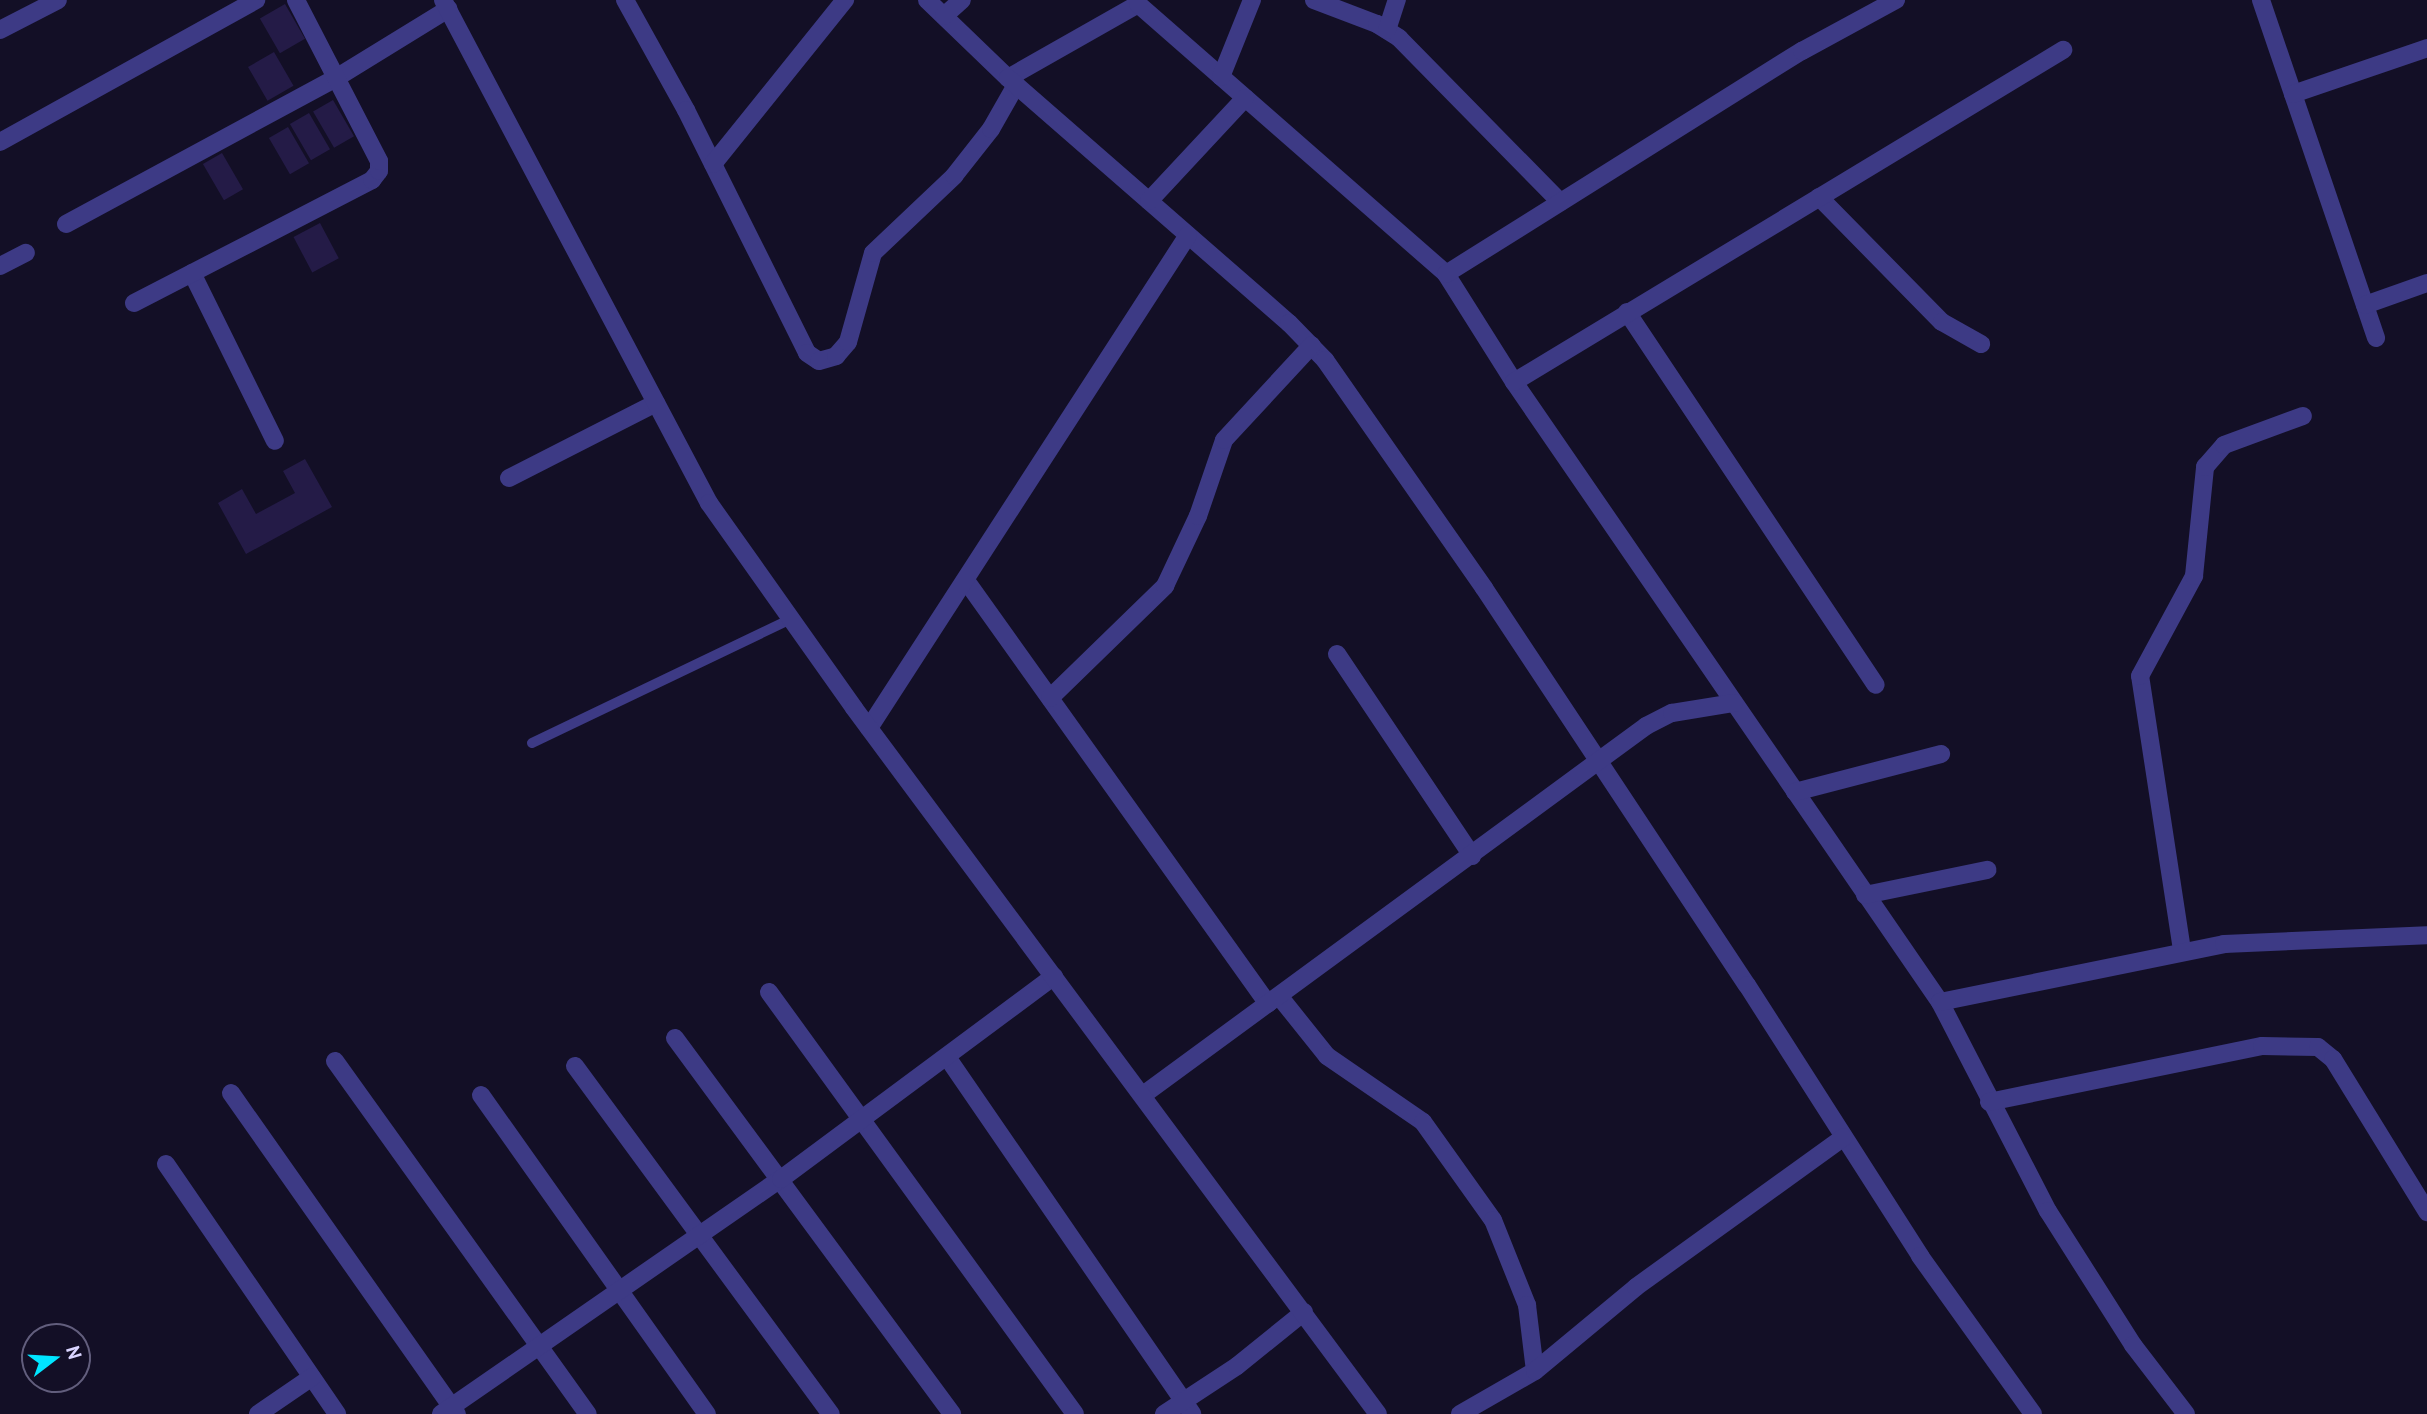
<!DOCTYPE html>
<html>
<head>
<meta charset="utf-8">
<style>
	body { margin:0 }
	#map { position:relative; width:2427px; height:1414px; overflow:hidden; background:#130f26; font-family:"PT Sans",sans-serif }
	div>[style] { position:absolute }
	.building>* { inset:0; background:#241b47; transform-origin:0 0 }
	.service>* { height:10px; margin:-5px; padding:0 5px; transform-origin:5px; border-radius:5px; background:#3d3a85 }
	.minor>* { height:18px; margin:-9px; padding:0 9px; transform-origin:9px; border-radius:9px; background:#3d3a85 }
	.tertiary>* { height:18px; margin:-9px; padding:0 9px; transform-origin:9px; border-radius:9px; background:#3d3a85 }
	span { translate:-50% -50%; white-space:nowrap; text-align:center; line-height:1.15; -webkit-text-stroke:6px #130f26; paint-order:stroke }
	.north { position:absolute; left:21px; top:1323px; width:70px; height:70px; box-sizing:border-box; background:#130f26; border:2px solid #625e7d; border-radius:50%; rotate:73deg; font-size:19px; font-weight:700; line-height:28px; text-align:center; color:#d9d4ff }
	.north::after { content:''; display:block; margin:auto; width:24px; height:32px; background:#00e5ff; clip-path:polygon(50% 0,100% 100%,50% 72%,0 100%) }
</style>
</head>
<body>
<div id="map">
	<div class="building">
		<i style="left:285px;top:4px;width:40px;height:29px;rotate:60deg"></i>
		<i style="left:274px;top:52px;width:39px;height:30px;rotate:60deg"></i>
		<i style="left:333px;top:100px;width:42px;height:23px;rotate:60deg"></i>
		<i style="left:309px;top:113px;width:42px;height:22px;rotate:60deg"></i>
		<i style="left:288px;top:127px;width:42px;height:22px;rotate:60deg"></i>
		<i style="left:222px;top:153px;width:42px;height:22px;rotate:60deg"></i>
		<i style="left:320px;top:223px;width:40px;height:30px;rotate:62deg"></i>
		<i style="clip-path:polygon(305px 459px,332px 507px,246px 554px,218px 503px,242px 489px,256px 514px,295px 493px,283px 471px)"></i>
	</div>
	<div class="service">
		<i style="left:532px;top:743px;width:287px;rotate:-25.6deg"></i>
	</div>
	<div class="minor">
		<i style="left:625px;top:0;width:126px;rotate:61deg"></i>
		<i style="left:686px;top:110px;width:271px;rotate:63.5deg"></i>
		<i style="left:807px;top:353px;width:14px;rotate:34deg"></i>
		<i style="left:819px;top:361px;width:18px;rotate:-16deg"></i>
		<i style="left:836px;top:356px;width:18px;rotate:-49deg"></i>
		<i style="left:848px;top:342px;width:92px;rotate:-74.3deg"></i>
		<i style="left:873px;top:253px;width:112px;rotate:-43.5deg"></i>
		<i style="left:954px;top:176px;width:60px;rotate:-51.8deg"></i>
		<i style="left:991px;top:129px;width:51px;rotate:-60.4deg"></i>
		<i style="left:927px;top:0;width:112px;rotate:43.9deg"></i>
		<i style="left:1008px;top:78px;width:150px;rotate:-29.6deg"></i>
		<i style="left:1138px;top:4px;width:410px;rotate:41.2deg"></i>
		<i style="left:1446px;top:274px;width:128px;rotate:57.8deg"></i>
		<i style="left:1514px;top:382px;width:752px;rotate:55.51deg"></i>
		<i style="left:1940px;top:1002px;width:235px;rotate:62.7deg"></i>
		<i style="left:2048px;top:1211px;width:159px;rotate:57.6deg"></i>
		<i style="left:2133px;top:1345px;width:87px;rotate:52.5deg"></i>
		<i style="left:1314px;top:0;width:67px;rotate:20.9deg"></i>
		<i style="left:1377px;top:24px;width:26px;rotate:32deg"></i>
		<i style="left:1399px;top:38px;width:230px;rotate:45.5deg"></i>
		<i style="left:2261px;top:0;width:357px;rotate:71.2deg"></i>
		<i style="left:944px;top:16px;width:24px;rotate:-42deg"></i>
		<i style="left:0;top:30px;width:65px;rotate:-27.3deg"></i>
		<i style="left:1387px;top:30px;width:32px;rotate:-72deg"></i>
		<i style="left:1221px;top:77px;width:83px;rotate:-68.1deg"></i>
		<i style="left:1008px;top:78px;width:373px;rotate:41.1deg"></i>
		<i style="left:1289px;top:323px;width:52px;rotate:45.8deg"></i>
		<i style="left:1325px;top:360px;width:278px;rotate:55.1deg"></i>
		<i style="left:1484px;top:588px;width:476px;rotate:56.5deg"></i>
		<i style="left:1747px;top:985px;width:322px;rotate:57.4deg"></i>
		<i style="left:1920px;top:1256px;width:194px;rotate:54.4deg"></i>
		<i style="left:2293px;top:94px;width:142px;rotate:-18.9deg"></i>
		<i style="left:0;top:142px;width:293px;rotate:-29deg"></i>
		<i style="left:713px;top:164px;width:211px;rotate:-51.2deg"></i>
		<i style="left:1819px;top:197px;width:175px;rotate:45.5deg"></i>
		<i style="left:1942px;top:322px;width:45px;rotate:29.4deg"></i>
		<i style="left:1149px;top:201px;width:141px;rotate:-47deg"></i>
		<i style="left:66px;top:224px;width:307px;rotate:-28.4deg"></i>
		<i style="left:336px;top:78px;width:132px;rotate:-31.6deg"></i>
		<i style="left:0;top:266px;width:29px;rotate:-27deg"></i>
		<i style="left:192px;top:273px;width:187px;rotate:63.7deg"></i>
		<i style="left:1446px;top:274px;width:420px;rotate:-32.1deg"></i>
		<i style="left:1802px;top:51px;width:107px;rotate:-28.5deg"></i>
		<i style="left:134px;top:303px;width:268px;rotate:-27.3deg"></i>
		<i style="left:372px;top:180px;width:11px;rotate:-52deg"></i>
		<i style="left:379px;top:171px;width:10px;rotate:-90deg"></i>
		<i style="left:379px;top:161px;width:181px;rotate:-117.3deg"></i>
		<i style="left:2365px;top:305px;width:66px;rotate:-19.5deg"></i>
		<i style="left:1627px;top:312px;width:448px;rotate:56.3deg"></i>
		<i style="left:1514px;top:382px;width:642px;rotate:-31.16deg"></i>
		<i style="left:509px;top:478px;width:165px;rotate:-27deg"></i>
		<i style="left:967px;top:582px;width:518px;rotate:54.5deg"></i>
		<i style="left:1337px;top:654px;width:243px;rotate:56.2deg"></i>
		<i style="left:1050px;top:698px;width:161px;rotate:-44.2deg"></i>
		<i style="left:1165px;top:586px;width:77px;rotate:-64.8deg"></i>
		<i style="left:1198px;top:516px;width:80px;rotate:-71.1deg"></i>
		<i style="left:1224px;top:440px;width:129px;rotate:-47.2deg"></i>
		<i style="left:869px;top:728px;width:587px;rotate:-57.09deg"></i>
		<i style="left:1795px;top:792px;width:151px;rotate:-14.6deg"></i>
		<i style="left:1865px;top:895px;width:125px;rotate:-11.6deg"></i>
		<i style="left:2182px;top:950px;width:277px;rotate:-98.7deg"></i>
		<i style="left:2140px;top:676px;width:114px;rotate:-61.6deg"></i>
		<i style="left:2194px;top:576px;width:110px;rotate:-84.2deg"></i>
		<i style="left:2205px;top:467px;width:29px;rotate:-49deg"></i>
		<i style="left:2224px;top:445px;width:84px;rotate:-20.2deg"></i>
		<i style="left:769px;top:992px;width:521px;rotate:54.05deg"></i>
		<i style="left:1279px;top:996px;width:77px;rotate:51.3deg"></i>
		<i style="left:1327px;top:1056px;width:116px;rotate:34.5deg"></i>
		<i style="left:1423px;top:1122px;width:120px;rotate:54.5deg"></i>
		<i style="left:1493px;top:1220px;width:92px;rotate:68.2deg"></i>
		<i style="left:1527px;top:1305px;width:66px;rotate:83.1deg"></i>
		<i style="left:1940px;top:1002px;width:290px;rotate:-11.5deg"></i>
		<i style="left:2224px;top:944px;width:203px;rotate:-2.5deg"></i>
		<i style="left:675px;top:1038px;width:467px;rotate:53.6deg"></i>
		<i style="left:947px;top:1057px;width:433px;rotate:55.5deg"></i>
		<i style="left:335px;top:1061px;width:434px;rotate:54.4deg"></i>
		<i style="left:575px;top:1066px;width:432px;rotate:53.7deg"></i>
		<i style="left:231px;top:1093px;width:393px;rotate:54.9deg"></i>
		<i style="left:481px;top:1095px;width:391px;rotate:54.7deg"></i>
		<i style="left:1143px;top:1095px;width:624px;rotate:-36.26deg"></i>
		<i style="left:1646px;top:726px;width:29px;rotate:-27deg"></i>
		<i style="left:1672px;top:713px;width:63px;rotate:-9.2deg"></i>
		<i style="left:1989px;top:1102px;width:279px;rotate:-11.6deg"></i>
		<i style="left:2262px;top:1046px;width:56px;rotate:1deg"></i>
		<i style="left:2318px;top:1047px;width:19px;rotate:39deg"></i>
		<i style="left:2333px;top:1059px;width:180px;rotate:58.4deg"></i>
		<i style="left:166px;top:1164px;width:303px;rotate:55.6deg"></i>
		<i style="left:258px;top:1414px;width:65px;rotate:-34.4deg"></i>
		<i style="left:441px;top:1414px;width:413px;rotate:-34.7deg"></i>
		<i style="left:781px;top:1179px;width:340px;rotate:-36.6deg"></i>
		<i style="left:1164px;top:1414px;width:87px;rotate:-33.3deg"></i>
		<i style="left:1237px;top:1366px;width:86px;rotate:-38.9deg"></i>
		<i style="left:1460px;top:1414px;width:86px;rotate:-29.8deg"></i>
		<i style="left:1535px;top:1371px;width:131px;rotate:-39.7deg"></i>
		<i style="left:1636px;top:1287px;width:256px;rotate:-35.8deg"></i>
	</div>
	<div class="tertiary">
		<i style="left:443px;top:0;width:569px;rotate:62.13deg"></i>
		<i style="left:709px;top:503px;width:251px;rotate:54.7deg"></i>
		<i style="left:854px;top:708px;width:879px;rotate:53.42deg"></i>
	</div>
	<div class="north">N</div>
</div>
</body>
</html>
